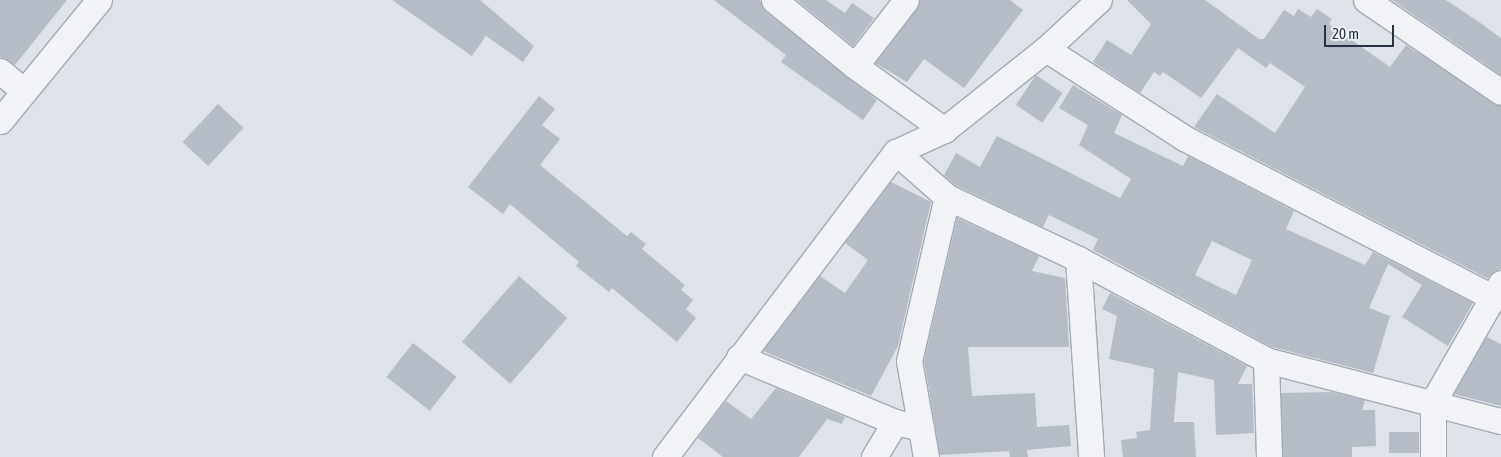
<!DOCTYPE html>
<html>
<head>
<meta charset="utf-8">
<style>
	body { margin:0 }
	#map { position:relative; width:1501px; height:457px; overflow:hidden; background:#dee3e9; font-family:"Asap Condensed",sans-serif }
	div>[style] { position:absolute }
	.building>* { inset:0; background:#b5bcc6; transform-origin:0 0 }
	.roads { filter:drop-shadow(1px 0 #a3aab3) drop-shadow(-1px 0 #a3aab3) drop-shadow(0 1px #a3aab3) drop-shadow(0 -1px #a3aab3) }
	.street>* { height:25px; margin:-12.5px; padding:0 12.5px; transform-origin:12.5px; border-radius:12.5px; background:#f1f3f7 }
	span { translate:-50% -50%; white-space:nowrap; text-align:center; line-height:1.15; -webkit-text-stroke:4px #eef2f6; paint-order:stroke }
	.scale { position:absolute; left:1324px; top:25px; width:70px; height:22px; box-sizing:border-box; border:2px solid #263141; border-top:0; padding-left:6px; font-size:15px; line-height:18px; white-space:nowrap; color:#263141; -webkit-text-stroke:4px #eef2f6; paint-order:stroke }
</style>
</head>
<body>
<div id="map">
	<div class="building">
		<i style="clip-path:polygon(0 0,67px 0,15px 65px,0 57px)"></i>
		<i style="clip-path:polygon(392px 0,480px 0,534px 46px,523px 62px,486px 36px,472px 56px)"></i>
		<i style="clip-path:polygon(714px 0,760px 0,765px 11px,877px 100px,863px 120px,781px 62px,786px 55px)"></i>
		<i style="clip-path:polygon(797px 0,826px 0,845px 13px,852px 3px,874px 18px,853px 46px)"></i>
		<i style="clip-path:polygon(920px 0,1010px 0,1023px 10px,964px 88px,924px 59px,907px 82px,875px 63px)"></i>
		<i style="clip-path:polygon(1127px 0,1205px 0,1259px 39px,1264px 39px,1284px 10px,1294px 16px,1298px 9px,1311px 17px,1317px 9px,1332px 19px,1329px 24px,1390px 67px,1406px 45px,1501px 106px,1501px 269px,1487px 278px,1194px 127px,1217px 94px,1275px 133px,1305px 87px,1270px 63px,1266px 68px,1238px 48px,1201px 98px,1163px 72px,1160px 76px,1154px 72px,1140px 93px,1093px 62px,1107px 40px,1131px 55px,1151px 24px)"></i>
		<i style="clip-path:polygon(1392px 0,1446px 0,1479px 22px,1501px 38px,1501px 75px)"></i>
		<i style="left:1036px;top:75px;width:32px;height:36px;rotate:34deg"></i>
		<i style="clip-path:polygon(evenodd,1073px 85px,1122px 115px,1114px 133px,1183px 166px,1188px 156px,1294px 211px,1286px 229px,1365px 265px,1373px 252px,1473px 303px,1448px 346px,1402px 317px,1422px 285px,1388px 264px,1369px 308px,1390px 316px,1373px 373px,1272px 347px,1093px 250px,1098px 239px,1049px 215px,1043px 227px,955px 185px,944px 175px,956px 153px,980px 167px,997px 136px,1120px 198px,1131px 179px,1079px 145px,1088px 125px,1059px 108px,1073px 85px,1212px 241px,1252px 260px,1236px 295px,1195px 275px,1212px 241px)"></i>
		<i style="clip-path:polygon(539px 96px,555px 109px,542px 125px,560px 139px,540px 165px,627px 236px,631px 232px,646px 244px,642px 249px,685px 285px,681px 290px,693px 300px,686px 309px,696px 318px,677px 342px,612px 288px,609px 292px,576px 266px,579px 262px,510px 204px,503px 214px,468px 187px)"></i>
		<i style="left:218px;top:104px;width:35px;height:52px;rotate:43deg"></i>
		<i style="clip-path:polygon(891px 182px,931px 202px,898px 346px,871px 396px,763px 351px,820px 276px,845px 293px,868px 260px,845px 243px)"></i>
		<i style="clip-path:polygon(957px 218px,1039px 256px,1032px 271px,1065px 278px,1069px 347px,968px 347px,972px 396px,1035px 393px,1037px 427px,1069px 425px,1071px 446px,1027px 450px,1028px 457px,1010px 457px,1009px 451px,940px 455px,924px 361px)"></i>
		<i style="left:519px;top:276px;width:64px;height:87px;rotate:41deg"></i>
		<i style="clip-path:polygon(1110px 293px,1247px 366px,1238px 384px,1252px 384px,1254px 433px,1216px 435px,1214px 380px,1178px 372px,1174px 422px,1194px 422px,1196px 457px,1123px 457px,1121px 440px,1137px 438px,1136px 432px,1150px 430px,1154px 369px,1109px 359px,1117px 316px,1102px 309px)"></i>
		<i style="clip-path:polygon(1487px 337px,1501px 344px,1501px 406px,1454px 394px)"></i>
		<i style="left:413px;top:343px;width:55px;height:43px;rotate:38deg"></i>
		<i style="clip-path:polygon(776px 388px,845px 417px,842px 424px,827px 419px,799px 457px,723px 457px,698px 438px,726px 401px,751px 419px)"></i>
		<i style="clip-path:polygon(1331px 392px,1365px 400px,1362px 410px,1375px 410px,1376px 446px,1352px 447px,1352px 457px,1283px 457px,1281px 393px)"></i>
		<i style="left:1389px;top:432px;width:30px;height:21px"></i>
	</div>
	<div class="roads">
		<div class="street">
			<i style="left:774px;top:0;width:104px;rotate:39.2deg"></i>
			<i style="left:855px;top:66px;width:110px;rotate:35.7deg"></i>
			<i style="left:1366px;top:0;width:163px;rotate:34.3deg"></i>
			<i style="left:1046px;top:49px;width:164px;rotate:32.8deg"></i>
			<i style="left:1184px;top:138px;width:347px;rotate:27.3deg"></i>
			<i style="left:855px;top:66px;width:83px;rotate:-52.3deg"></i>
			<i style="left:0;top:71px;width:30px;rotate:40deg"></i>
			<i style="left:0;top:121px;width:156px;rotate:-50.7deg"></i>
			<i style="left:896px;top:152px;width:68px;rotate:41.4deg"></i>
			<i style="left:947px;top:197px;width:145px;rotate:25.3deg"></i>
			<i style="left:1078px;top:259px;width:213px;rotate:28.2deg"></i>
			<i style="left:1266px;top:360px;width:243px;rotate:14.6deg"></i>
			<i style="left:1078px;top:259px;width:198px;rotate:86.2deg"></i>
			<i style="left:739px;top:357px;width:169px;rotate:22.6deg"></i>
			<i style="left:895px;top:422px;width:27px;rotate:13deg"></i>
			<i style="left:1266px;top:360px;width:97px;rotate:88.2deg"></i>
			<i style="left:665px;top:457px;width:383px;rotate:-52.9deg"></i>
			<i style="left:896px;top:152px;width:53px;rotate:-24.6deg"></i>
			<i style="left:944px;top:130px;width:130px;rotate:-38.5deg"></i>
			<i style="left:1046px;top:49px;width:72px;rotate:-42.8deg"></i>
			<i style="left:874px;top:457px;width:41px;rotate:-59deg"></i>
			<i style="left:926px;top:457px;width:97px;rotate:-100deg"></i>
			<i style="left:909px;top:361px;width:168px;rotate:-77deg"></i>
			<i style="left:1433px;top:457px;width:55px;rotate:-90deg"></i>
			<i style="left:1433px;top:402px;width:137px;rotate:-60.3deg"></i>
		</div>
	</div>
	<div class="scale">20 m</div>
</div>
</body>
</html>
